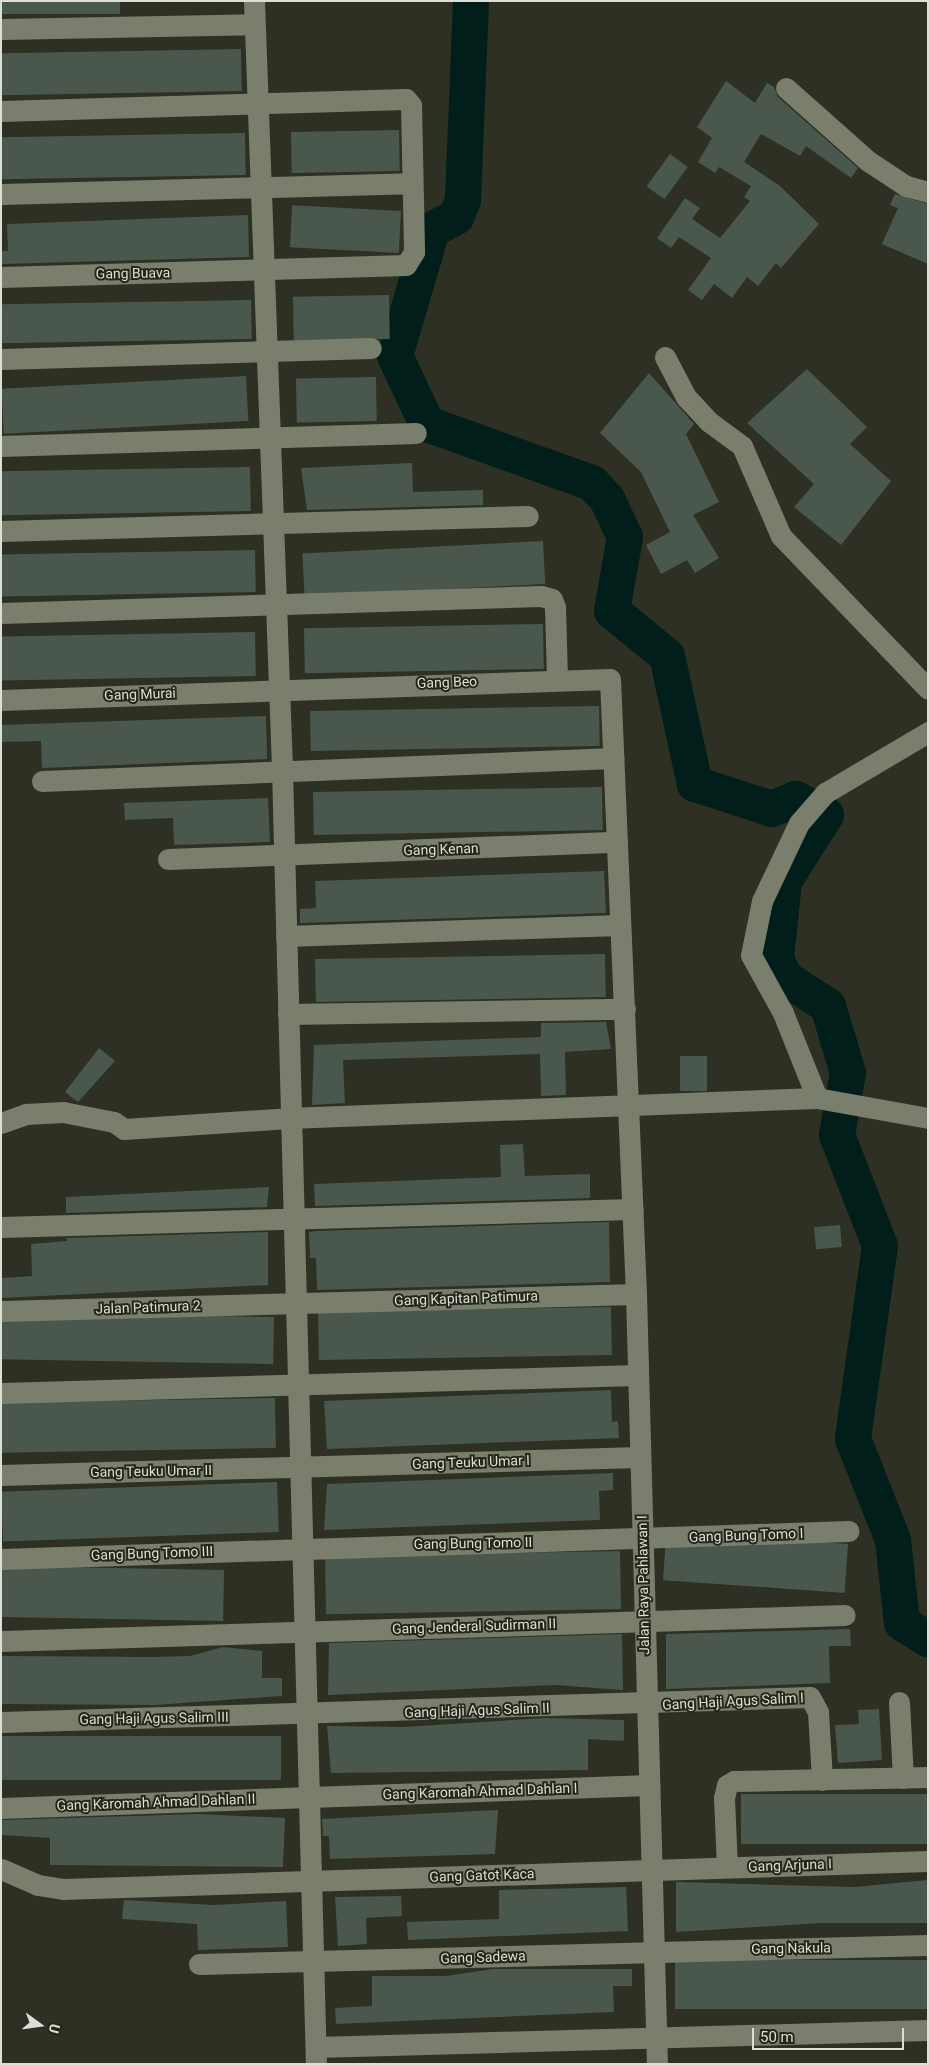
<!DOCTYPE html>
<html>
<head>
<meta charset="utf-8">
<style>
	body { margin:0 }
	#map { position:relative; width:929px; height:2065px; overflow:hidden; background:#2d3022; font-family:Roboto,sans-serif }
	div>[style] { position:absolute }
	.river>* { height:36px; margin:-18px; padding:0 18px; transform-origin:18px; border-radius:18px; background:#011e1a }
	.building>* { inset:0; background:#4a574d; transform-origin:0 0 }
	.street>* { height:21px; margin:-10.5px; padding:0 10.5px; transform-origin:10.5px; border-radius:10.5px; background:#7a7e6d }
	span { translate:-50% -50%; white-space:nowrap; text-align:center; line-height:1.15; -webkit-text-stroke:4px #242719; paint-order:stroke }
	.street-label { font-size:14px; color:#dddfd6 }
	.frame { position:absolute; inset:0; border:2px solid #dddfd6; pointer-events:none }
	.north { position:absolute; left:15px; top:2000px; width:50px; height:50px; -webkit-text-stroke:4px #242719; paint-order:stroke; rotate:104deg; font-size:14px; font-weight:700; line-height:20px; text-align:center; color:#dddfd6 }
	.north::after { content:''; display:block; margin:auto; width:18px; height:22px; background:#dddfd6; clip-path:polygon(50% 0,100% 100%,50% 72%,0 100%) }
	.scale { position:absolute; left:752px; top:2028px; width:152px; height:22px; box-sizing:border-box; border:2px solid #dddfd6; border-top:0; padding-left:6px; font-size:15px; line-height:18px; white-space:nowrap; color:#dddfd6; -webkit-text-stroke:4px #242719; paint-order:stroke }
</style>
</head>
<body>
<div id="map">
	<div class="river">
		<i style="left:471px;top:1px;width:199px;rotate:92.3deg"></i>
		<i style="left:463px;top:200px;width:18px;rotate:112deg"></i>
		<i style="left:456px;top:217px;width:27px;rotate:152deg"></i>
		<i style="left:432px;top:230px;width:131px;rotate:106.4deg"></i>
		<i style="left:395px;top:356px;width:75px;rotate:64.8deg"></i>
		<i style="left:427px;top:424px;width:175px;rotate:19.7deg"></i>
		<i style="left:592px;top:483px;width:22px;rotate:47deg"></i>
		<i style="left:607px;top:499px;width:42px;rotate:64.7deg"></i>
		<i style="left:625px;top:537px;width:75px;rotate:100deg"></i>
		<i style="left:612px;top:611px;width:71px;rotate:39.3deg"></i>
		<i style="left:667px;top:656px;width:131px;rotate:77.7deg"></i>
		<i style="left:695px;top:784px;width:81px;rotate:18deg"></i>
		<i style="left:772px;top:809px;width:26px;rotate:-23deg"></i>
		<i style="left:796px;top:799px;width:34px;rotate:28deg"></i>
		<i style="left:826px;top:815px;width:78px;rotate:122.5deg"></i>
		<i style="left:784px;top:881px;width:78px;rotate:95.9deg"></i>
		<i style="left:776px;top:959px;width:21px;rotate:65deg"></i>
		<i style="left:785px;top:978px;width:51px;rotate:33.1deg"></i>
		<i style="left:828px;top:1006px;width:70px;rotate:73.4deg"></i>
		<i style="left:848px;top:1073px;width:63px;rotate:100.1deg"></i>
		<i style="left:837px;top:1135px;width:119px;rotate:68.8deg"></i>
		<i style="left:880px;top:1246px;width:195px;rotate:98deg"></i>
		<i style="left:853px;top:1439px;width:109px;rotate:68.4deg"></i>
		<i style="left:893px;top:1540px;width:83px;rotate:83.8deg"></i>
		<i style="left:902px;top:1623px;width:31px;rotate:32deg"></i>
	</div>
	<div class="building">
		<i style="left:120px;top:1px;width:13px;height:119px;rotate:90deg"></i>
		<i style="left:241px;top:49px;width:42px;height:240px;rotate:89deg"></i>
		<i style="clip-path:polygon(726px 81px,755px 103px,767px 83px,774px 87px,778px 97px,858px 168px,851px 178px,806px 146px,800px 156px,761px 134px,744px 162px,780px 186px,819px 224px,781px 268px,776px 263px,758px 286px,747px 277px,732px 298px,714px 284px,702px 300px,688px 290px,711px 258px,679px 237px,671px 248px,657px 238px,685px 198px,700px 208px,692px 219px,720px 238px,750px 201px,744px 197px,751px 186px,719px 167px,715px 173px,698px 162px,712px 138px,697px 127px)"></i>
		<i style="left:399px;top:130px;width:41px;height:108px;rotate:89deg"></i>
		<i style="left:245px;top:133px;width:42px;height:244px;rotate:89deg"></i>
		<i style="left:670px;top:154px;width:22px;height:40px;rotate:36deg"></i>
		<i style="clip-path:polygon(895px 194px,928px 204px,928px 264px,882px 244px,898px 208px,890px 205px)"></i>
		<i style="left:401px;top:211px;width:42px;height:109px;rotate:93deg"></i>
		<i style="clip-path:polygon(248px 215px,249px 257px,1px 264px,1px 251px,8px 251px,7px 224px)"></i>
		<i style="left:389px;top:295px;width:44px;height:96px;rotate:89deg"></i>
		<i style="left:251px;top:300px;width:39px;height:250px;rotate:89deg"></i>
		<i style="clip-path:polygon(807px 369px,867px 427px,850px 444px,891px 481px,841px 545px,794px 507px,814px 484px,747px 423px)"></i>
		<i style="clip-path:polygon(649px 373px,694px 424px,686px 434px,719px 502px,693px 515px,719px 558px,695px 573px,687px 560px,661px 574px,646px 545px,670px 532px,641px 472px,600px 433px)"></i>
		<i style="left:246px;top:376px;width:45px;height:245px;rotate:87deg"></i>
		<i style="left:376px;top:377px;width:44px;height:80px;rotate:89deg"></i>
		<i style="clip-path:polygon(412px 463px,413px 492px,483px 490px,483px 505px,307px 510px,301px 468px)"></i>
		<i style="left:250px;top:467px;width:44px;height:249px;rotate:89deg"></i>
		<i style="left:543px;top:541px;width:43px;height:241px;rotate:87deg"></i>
		<i style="left:255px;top:550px;width:42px;height:254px;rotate:89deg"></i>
		<i style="left:543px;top:624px;width:45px;height:239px;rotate:89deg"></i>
		<i style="left:255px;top:632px;width:44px;height:254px;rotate:89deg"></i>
		<i style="left:599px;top:706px;width:40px;height:289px;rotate:89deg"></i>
		<i style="clip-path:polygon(266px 716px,267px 759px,42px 768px,41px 741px,1px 742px,1px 725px)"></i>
		<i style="left:602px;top:787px;width:43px;height:289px;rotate:89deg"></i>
		<i style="clip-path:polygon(268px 798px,270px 842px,174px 845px,173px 818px,125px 820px,124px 803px)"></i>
		<i style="clip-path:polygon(604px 871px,606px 913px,300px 923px,300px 909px,316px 908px,315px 881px)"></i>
		<i style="left:605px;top:954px;width:43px;height:290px;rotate:89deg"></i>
		<i style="clip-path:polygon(606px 1022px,611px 1049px,565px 1052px,566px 1095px,541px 1096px,540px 1054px,343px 1060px,345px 1103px,312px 1105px,314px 1045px,541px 1037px,541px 1023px)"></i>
		<i style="clip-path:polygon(99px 1048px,115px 1061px,78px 1102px,65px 1092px)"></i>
		<i style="left:680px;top:1056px;width:27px;height:35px"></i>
		<i style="clip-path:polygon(523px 1144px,525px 1176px,590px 1174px,590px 1198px,315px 1206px,314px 1184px,501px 1177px,500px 1145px)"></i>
		<i style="clip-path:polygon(269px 1187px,267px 1207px,66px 1213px,66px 1197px)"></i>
		<i style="clip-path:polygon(609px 1222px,610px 1282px,317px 1290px,316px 1258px,310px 1258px,309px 1232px,316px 1231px)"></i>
		<i style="left:840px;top:1225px;width:22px;height:26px;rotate:85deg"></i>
		<i style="clip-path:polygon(268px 1232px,268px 1285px,1px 1298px,1px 1278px,32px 1276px,31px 1244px,67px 1241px,67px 1238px)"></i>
		<i style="left:611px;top:1307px;width:48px;height:293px;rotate:89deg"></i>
		<i style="left:274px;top:1317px;width:47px;height:273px;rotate:91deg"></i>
		<i style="clip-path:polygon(611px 1390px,612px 1422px,618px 1421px,619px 1438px,327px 1449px,324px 1401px)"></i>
		<i style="left:275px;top:1398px;width:50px;height:274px;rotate:89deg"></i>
		<i style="clip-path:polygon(613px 1473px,613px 1490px,599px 1491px,600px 1520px,324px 1530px,327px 1484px)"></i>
		<i style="left:277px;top:1482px;width:50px;height:276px;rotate:88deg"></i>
		<i style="left:848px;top:1544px;width:49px;height:182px;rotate:94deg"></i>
		<i style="left:620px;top:1551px;width:58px;height:295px;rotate:89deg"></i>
		<i style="left:224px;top:1570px;width:51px;height:223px;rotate:91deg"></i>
		<i style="clip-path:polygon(850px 1629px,851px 1646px,829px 1646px,830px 1683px,666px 1689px,666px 1634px)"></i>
		<i style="clip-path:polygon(622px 1634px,623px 1690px,555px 1685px,328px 1695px,329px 1643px)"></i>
		<i style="clip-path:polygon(223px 1647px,262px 1651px,262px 1678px,282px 1678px,282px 1696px,155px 1705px,1px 1704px,1px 1656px,154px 1657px,190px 1656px)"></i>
		<i style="clip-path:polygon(879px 1709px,882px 1760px,838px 1763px,835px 1725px,859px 1724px,858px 1710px)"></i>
		<i style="clip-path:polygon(545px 1718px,624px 1720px,624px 1741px,588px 1739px,588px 1770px,331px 1773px,327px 1726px,404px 1727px)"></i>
		<i style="left:1px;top:1736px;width:280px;height:44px"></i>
		<i style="left:928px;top:1794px;width:50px;height:187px;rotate:90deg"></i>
		<i style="clip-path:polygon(498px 1810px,495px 1854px,330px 1859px,329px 1836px,323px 1836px,322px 1819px)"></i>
		<i style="clip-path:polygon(198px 1814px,285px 1818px,283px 1867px,50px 1865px,50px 1838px,1px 1835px,1px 1820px)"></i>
		<i style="clip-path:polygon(928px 1880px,928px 1923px,822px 1923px,676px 1932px,676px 1882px,855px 1887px)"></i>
		<i style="clip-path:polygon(626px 1887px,628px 1931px,408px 1940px,407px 1922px,499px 1919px,499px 1890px)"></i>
		<i style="clip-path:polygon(401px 1896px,402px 1916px,366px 1918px,367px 1944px,338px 1946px,335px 1897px)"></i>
		<i style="clip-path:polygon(124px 1900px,214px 1905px,286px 1901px,288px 1947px,198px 1950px,197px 1924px,122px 1919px)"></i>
		<i style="left:928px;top:1960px;width:49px;height:253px;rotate:90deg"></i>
		<i style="clip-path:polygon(493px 1969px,632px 1969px,632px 1986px,613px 1986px,614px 2012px,336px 2024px,335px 2008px,372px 2006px,372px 1976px,446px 1976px)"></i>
	</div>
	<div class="street">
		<i style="left:254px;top:1px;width:769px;rotate:87.91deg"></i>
		<i style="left:282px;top:769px;width:1295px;rotate:88.5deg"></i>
		<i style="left:1px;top:29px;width:253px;rotate:-1.1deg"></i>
		<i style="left:786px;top:88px;width:110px;rotate:41.7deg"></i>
		<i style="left:868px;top:161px;width:45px;rotate:33.3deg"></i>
		<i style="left:906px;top:186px;width:23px;rotate:15deg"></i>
		<i style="left:1px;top:111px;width:405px;rotate:-1.7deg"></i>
		<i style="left:406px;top:99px;width:8px;rotate:50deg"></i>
		<i style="left:411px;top:105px;width:147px;rotate:88.8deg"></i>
		<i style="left:414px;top:252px;width:15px;rotate:122deg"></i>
		<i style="left:406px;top:265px;width:405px;rotate:178.3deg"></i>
		<i style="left:1px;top:194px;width:409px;rotate:-1.5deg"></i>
		<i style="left:665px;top:357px;width:45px;rotate:62.3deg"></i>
		<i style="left:686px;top:397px;width:33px;rotate:47deg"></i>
		<i style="left:708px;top:421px;width:42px;rotate:36.3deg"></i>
		<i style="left:742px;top:446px;width:98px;rotate:66.6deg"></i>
		<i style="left:781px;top:536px;width:212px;rotate:46.1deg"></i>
		<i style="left:1px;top:359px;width:370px;rotate:-1.7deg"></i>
		<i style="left:1px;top:446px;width:415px;rotate:-1.8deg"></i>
		<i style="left:1px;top:531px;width:527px;rotate:-1.63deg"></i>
		<i style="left:1px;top:613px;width:540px;rotate:-1.8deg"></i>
		<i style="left:541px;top:596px;width:11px;rotate:15deg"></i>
		<i style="left:552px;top:599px;width:9px;rotate:69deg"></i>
		<i style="left:555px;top:607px;width:71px;rotate:88.4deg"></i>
		<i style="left:1px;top:700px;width:609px;rotate:-1.97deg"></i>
		<i style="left:610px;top:679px;width:616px;rotate:87.58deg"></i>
		<i style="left:636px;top:1294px;width:770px;rotate:88.44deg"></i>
		<i style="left:42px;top:781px;width:572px;rotate:-2.3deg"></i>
		<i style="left:168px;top:859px;width:449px;rotate:-2.2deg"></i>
		<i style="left:286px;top:936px;width:334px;rotate:-1.9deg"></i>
		<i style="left:288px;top:1014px;width:337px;rotate:-0.9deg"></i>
		<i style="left:817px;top:1098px;width:92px;rotate:-111.8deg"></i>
		<i style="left:783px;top:1013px;width:66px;rotate:-118.9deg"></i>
		<i style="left:751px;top:955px;width:55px;rotate:-78.5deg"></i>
		<i style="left:762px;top:901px;width:86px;rotate:-64.6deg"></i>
		<i style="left:799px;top:823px;width:40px;rotate:-49deg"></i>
		<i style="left:825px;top:793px;width:120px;rotate:-30.6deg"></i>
		<i style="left:1px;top:1123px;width:27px;rotate:-20deg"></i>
		<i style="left:26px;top:1114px;width:37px;rotate:-3deg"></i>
		<i style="left:63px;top:1112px;width:52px;rotate:11.1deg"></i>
		<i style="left:114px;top:1122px;width:12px;rotate:35deg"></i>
		<i style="left:124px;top:1129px;width:164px;rotate:-3.8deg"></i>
		<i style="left:288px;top:1118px;width:529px;rotate:-2.17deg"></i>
		<i style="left:817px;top:1098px;width:113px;rotate:10.2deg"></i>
		<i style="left:1px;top:1227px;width:632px;rotate:-1.63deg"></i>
		<i style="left:1px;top:1311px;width:635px;rotate:-1.53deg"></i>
		<i style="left:1px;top:1393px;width:635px;rotate:-1.62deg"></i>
		<i style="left:1px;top:1475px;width:639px;rotate:-1.61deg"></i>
		<i style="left:1px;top:1559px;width:848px;rotate:-1.89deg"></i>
		<i style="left:1px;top:1641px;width:844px;rotate:-1.76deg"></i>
		<i style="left:899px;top:1702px;width:76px;rotate:87deg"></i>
		<i style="left:1px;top:1722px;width:809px;rotate:-1.77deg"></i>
		<i style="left:810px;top:1697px;width:17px;rotate:62deg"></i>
		<i style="left:818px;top:1712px;width:68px;rotate:86.6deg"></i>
		<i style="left:1px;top:1808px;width:649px;rotate:-2.03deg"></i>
		<i style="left:727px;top:1867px;width:69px;rotate:-92.5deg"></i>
		<i style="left:724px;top:1798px;width:13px;rotate:-77deg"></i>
		<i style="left:727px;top:1785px;width:8px;rotate:-30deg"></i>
		<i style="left:734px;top:1781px;width:194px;rotate:-1.2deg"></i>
		<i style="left:1px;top:1869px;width:40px;rotate:23.4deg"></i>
		<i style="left:38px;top:1885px;width:25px;rotate:9deg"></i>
		<i style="left:63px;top:1889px;width:865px;rotate:-1.85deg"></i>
		<i style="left:199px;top:1964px;width:729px;rotate:-1.49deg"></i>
		<i style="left:316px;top:2047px;width:612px;rotate:-1.59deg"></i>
	</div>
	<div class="street-label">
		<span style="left:133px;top:273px;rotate:-1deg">Gang Buava</span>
		<span style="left:447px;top:682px;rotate:-2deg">Gang Beo</span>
		<span style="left:140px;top:694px;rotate:-2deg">Gang Murai</span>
		<span style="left:441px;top:849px;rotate:-2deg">Gang Kenan</span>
		<span style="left:466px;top:1298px;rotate:-2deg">Gang Kapitan Patimura</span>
		<span style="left:148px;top:1307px;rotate:-2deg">Jalan Patimura 2</span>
		<span style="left:471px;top:1462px;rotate:-2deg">Gang Teuku Umar I</span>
		<span style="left:151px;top:1471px;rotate:-1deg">Gang Teuku Umar II</span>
		<span style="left:746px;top:1535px;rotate:-2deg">Gang Bung Tomo I</span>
		<span style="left:473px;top:1543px;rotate:-1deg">Gang Bung Tomo II</span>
		<span style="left:152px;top:1553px;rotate:-2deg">Gang Bung Tomo III</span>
		<span style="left:643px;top:1585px;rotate:-91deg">Jalan Raya Pahlawan I</span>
		<span style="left:474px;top:1626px;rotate:-2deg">Gang Jenderal Sudirman II</span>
		<span style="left:733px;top:1701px;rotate:-3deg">Gang Haji Agus Salim I</span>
		<span style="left:477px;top:1710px;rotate:-2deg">Gang Haji Agus Salim II</span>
		<span style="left:154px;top:1718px;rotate:-1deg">Gang Haji Agus Salim III</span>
		<span style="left:480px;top:1791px;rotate:-2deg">Gang Karomah Ahmad Dahlan I</span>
		<span style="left:156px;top:1802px;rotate:-2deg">Gang Karomah Ahmad Dahlan II</span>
		<span style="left:790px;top:1865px;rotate:-2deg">Gang Arjuna I</span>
		<span style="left:482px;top:1875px;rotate:-2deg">Gang Gatot Kaca</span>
		<span style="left:791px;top:1948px;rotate:-1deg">Gang Nakula</span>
		<span style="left:483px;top:1957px;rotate:-2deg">Gang Sadewa</span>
	</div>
	<div class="frame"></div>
	<div class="north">U</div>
	<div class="scale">50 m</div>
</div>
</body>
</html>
